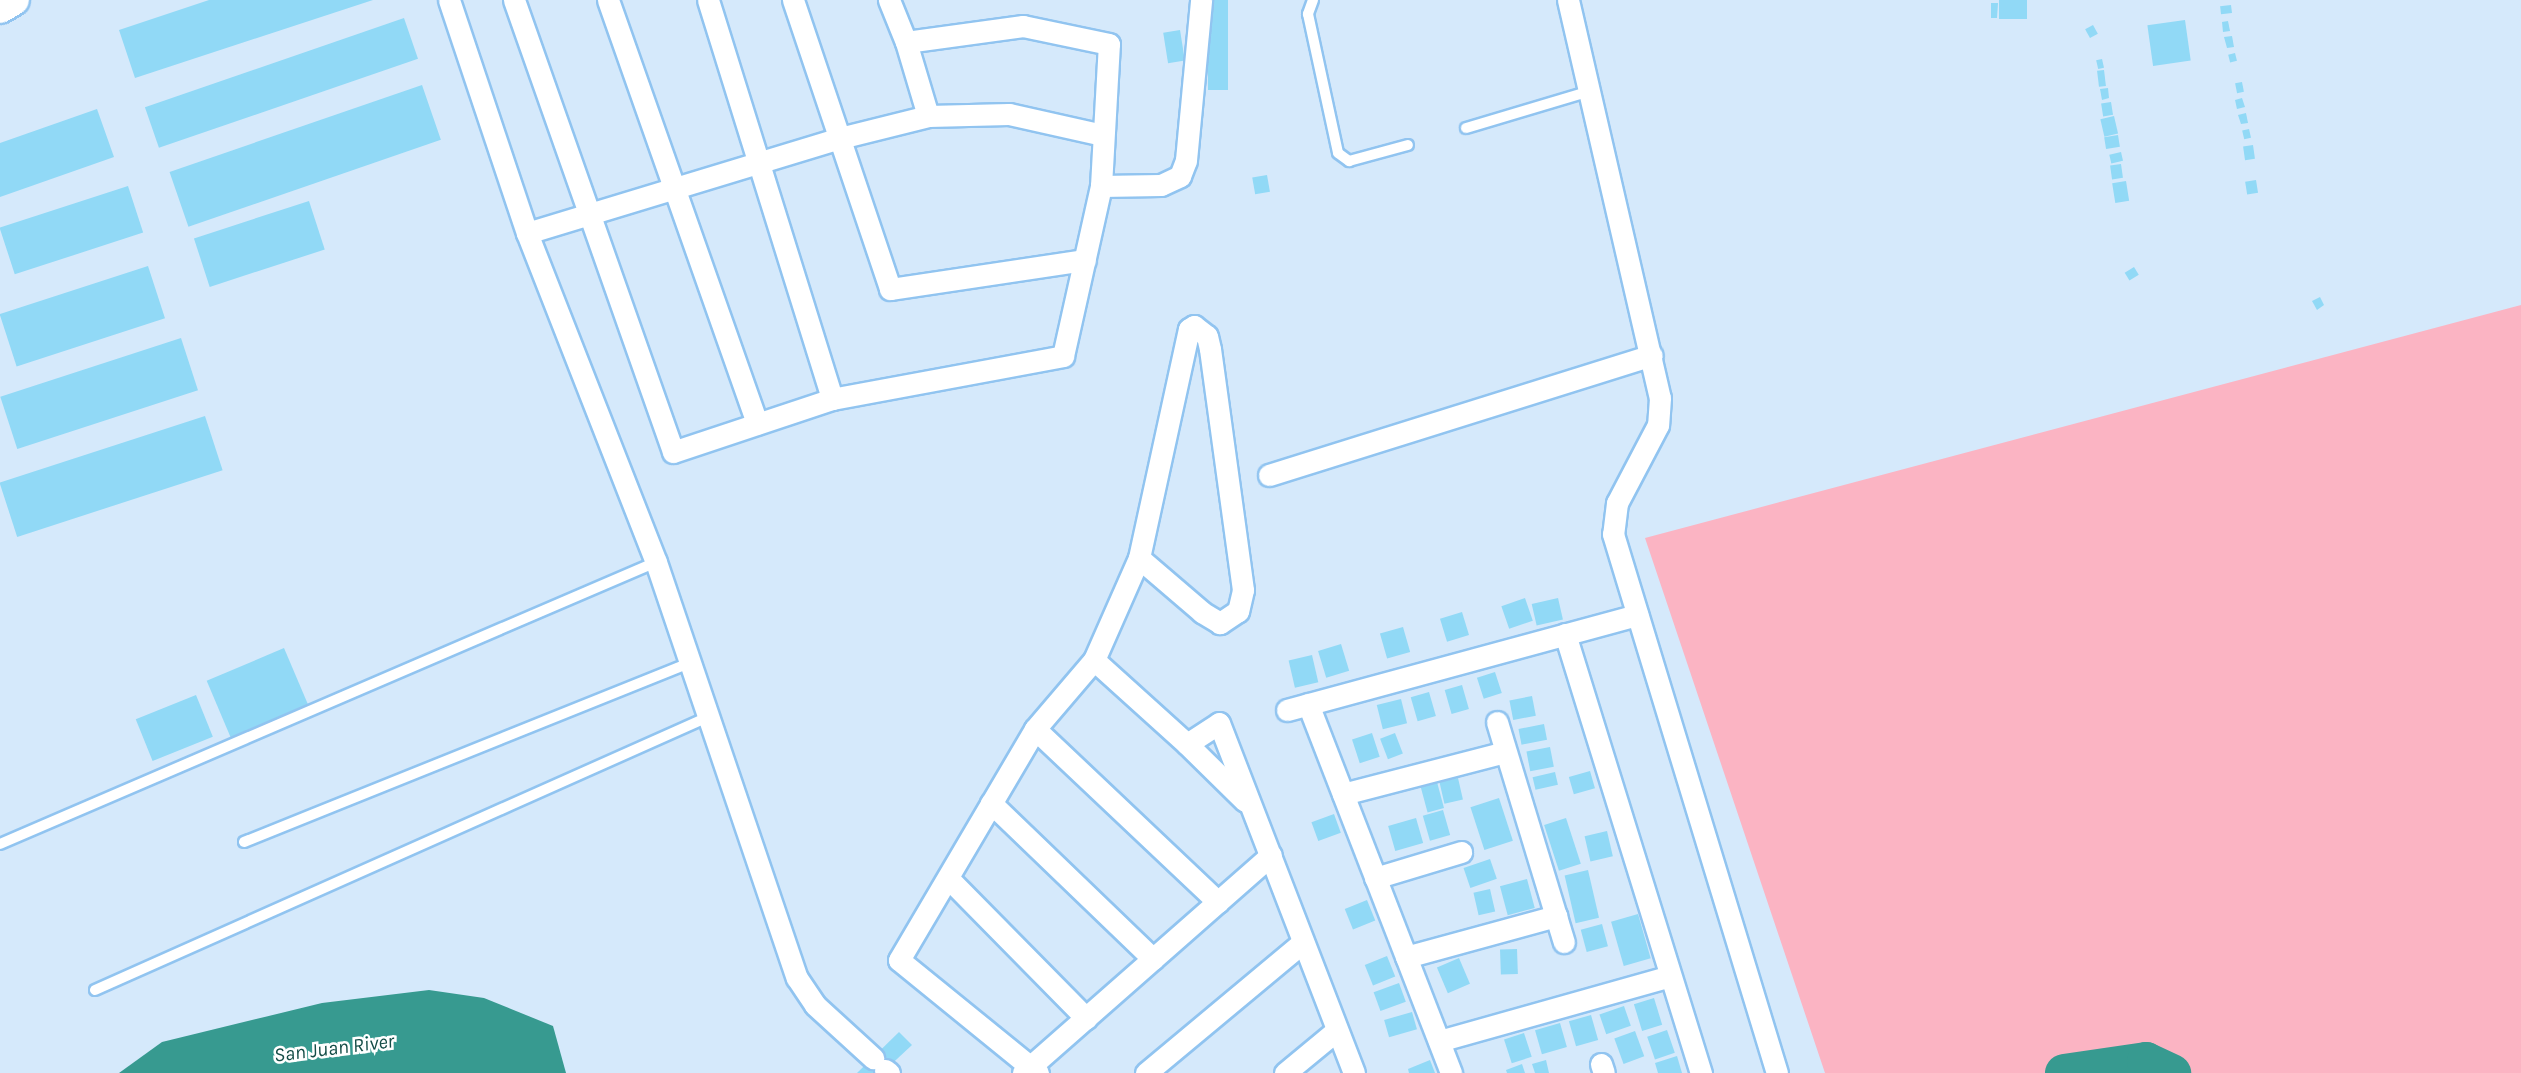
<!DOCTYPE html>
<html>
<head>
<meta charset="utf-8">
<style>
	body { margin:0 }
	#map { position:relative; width:2521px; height:1073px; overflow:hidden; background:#d5e9fb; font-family:Karla,sans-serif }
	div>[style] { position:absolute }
	.green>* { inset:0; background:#fbb4c3 }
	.water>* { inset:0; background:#379a90 }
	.river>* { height:38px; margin:-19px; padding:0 19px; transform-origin:19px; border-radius:19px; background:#379a90 }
	.building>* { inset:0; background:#91d9f6; transform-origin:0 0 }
	.roads { filter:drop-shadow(2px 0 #91c4f0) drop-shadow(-2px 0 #91c4f0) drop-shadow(0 2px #91c4f0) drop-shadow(0 -2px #91c4f0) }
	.service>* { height:10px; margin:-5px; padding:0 5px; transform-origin:5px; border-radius:5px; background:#fff }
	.minor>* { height:21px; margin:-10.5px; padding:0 10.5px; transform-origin:10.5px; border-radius:10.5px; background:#fff }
	.secondary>* { height:30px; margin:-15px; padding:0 15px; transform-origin:15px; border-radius:15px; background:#fff }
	span { translate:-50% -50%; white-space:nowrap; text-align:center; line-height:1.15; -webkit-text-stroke:5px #fff; paint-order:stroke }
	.water-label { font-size:20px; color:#134c46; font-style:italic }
</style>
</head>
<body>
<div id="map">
	<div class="green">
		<i style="clip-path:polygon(2521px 305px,2521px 1073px,2172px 1073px,2145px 1061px,2064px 1073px,1825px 1073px,1645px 538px)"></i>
	</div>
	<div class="water">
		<i style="clip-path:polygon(429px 990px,484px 998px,553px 1026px,566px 1073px,119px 1073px,162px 1042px,322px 1003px)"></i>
	</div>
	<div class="river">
		<i style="left:2064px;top:1073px;width:83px;rotate:-8.3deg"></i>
		<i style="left:2146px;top:1061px;width:29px;rotate:25deg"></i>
	</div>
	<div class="building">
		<i style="clip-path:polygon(209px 0,373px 0,135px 78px,119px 30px)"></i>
		<i style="left:1208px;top:0;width:20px;height:90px"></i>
		<i style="left:1999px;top:0;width:28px;height:19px"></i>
		<i style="clip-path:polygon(1991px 3px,1998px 3px,1997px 18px,1991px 18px)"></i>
		<i style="left:2231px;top:5px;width:8px;height:11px;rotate:83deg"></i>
		<i style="left:404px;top:18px;width:43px;height:274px;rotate:71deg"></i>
		<i style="left:2185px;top:20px;width:41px;height:38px;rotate:82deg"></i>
		<i style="clip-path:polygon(2228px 21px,2230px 31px,2223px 32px,2222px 22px)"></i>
		<i style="left:2093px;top:25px;width:10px;height:9px;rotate:61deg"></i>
		<i style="left:1180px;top:30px;width:31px;height:17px;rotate:81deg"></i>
		<i style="clip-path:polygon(2232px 36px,2234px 47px,2227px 48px,2224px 37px)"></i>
		<i style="left:2235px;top:53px;width:8px;height:7px;rotate:76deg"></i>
		<i style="left:2102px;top:59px;width:9px;height:6px;rotate:77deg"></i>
		<i style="left:2104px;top:70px;width:16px;height:7px;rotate:83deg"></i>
		<i style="left:2242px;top:82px;width:10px;height:7px;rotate:79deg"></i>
		<i style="left:422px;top:85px;width:58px;height:267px;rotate:71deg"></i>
		<i style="clip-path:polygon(2108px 88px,2109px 98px,2102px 100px,2100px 89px)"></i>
		<i style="clip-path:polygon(2242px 98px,2245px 107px,2237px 109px,2235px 100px)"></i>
		<i style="left:2111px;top:102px;width:13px;height:10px;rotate:81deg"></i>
		<i style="clip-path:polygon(97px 109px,114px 157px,0 197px,0 143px)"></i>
		<i style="clip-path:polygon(2246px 113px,2248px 123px,2241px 124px,2238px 115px)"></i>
		<i style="left:2114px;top:116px;width:18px;height:14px;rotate:77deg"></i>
		<i style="left:2249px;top:129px;width:9px;height:7px;rotate:77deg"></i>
		<i style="left:2118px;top:135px;width:12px;height:14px;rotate:81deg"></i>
		<i style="left:2253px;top:145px;width:14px;height:10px;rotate:82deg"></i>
		<i style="left:2121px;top:152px;width:9px;height:12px;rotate:77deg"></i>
		<i style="left:2121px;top:164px;width:14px;height:11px;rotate:82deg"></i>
		<i style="left:1267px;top:175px;width:17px;height:15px;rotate:80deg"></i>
		<i style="left:2256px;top:180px;width:13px;height:11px;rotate:81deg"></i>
		<i style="left:2126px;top:181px;width:20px;height:14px;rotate:81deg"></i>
		<i style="left:128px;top:186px;width:49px;height:135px;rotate:72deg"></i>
		<i style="left:309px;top:201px;width:51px;height:121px;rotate:72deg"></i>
		<i style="left:148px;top:266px;width:55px;height:156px;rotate:72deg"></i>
		<i style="left:2134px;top:267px;width:9px;height:11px;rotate:58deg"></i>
		<i style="clip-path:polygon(2320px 297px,2324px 305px,2317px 310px,2312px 301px)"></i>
		<i style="left:181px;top:338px;width:55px;height:190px;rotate:72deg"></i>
		<i style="left:205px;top:416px;width:57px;height:216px;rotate:72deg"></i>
		<i style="left:1525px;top:598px;width:24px;height:25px;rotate:71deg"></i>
		<i style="left:1558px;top:598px;width:22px;height:27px;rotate:77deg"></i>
		<i style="left:1462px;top:612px;width:24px;height:23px;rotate:73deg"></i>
		<i style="left:1403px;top:627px;width:26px;height:24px;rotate:74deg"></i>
		<i style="left:1341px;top:644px;width:28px;height:24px;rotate:73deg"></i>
		<i style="left:284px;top:648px;width:65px;height:84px;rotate:67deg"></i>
		<i style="left:1312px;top:655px;width:28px;height:24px;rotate:77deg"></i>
		<i style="left:1495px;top:672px;width:22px;height:19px;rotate:72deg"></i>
		<i style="left:1462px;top:685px;width:25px;height:18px;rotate:74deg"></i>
		<i style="left:1429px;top:692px;width:25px;height:19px;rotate:74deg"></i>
		<i style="left:196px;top:695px;width:45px;height:65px;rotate:68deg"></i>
		<i style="left:1532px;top:696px;width:20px;height:23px;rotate:79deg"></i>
		<i style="left:1401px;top:699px;width:25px;height:25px;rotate:76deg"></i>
		<i style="left:1544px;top:724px;width:16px;height:26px;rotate:79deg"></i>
		<i style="left:1372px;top:733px;width:25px;height:21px;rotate:72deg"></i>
		<i style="left:1395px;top:733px;width:22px;height:16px;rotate:69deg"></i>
		<i style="left:1550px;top:747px;width:20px;height:24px;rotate:79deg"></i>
		<i style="left:1590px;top:771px;width:18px;height:22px;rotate:74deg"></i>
		<i style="left:1555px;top:772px;width:13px;height:23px;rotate:77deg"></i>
		<i style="left:1458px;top:778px;width:22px;height:19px;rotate:77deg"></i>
		<i style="left:1437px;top:782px;width:27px;height:17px;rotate:75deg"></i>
		<i style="left:1499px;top:798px;width:45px;height:30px;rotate:72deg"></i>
		<i style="left:1443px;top:810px;width:26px;height:21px;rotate:74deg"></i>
		<i style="left:1334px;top:814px;width:20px;height:24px;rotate:70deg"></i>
		<i style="left:1416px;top:818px;width:26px;height:29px;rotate:74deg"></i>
		<i style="left:1566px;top:818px;width:48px;height:23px;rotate:72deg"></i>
		<i style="left:1607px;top:831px;width:26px;height:23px;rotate:77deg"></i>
		<i style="left:1490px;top:859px;width:21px;height:28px;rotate:71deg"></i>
		<i style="left:1588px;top:870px;width:49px;height:24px;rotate:77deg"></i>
		<i style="left:1527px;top:879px;width:30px;height:28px;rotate:75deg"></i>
		<i style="left:1490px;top:889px;width:23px;height:17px;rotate:77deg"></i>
		<i style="left:1367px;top:900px;width:22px;height:24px;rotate:68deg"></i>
		<i style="left:1638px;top:914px;width:46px;height:28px;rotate:74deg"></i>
		<i style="left:1602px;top:924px;width:23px;height:22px;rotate:75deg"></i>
		<i style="left:1517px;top:949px;width:25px;height:17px;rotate:88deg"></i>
		<i style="left:1387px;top:956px;width:22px;height:24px;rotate:68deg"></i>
		<i style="left:1459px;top:958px;width:28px;height:24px;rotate:67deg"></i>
		<i style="left:1399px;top:983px;width:20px;height:27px;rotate:70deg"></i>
		<i style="left:1654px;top:998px;width:28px;height:21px;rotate:73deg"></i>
		<i style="left:1624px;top:1006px;width:21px;height:26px;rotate:71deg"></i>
		<i style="left:1412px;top:1012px;width:18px;height:29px;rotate:74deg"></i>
		<i style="left:1591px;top:1015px;width:26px;height:23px;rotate:74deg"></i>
		<i style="left:1560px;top:1023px;width:25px;height:26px;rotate:74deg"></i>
		<i style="left:1667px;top:1030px;width:24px;height:21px;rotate:71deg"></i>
		<i style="left:1635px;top:1031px;width:27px;height:22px;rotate:70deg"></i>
		<i style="clip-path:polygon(899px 1032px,912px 1045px,882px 1073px,857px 1073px)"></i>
		<i style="left:1524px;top:1033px;width:25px;height:21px;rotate:72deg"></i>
		<i style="clip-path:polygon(1677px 1056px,1682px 1073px,1658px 1073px,1655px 1063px)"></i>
		<i style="clip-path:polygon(1430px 1060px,1435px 1073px,1409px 1073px,1408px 1069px)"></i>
		<i style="clip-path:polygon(1546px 1060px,1549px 1073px,1535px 1073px,1532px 1064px)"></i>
		<i style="clip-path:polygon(1522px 1064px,1525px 1073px,1507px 1073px,1506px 1070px)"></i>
	</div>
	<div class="roads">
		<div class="service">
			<i style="left:1313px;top:0;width:15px;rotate:110deg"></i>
			<i style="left:1308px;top:14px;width:142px;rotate:77.8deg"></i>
			<i style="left:1338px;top:153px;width:14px;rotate:36deg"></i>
			<i style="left:1349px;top:161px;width:61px;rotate:-15.2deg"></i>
			<i style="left:1466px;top:128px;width:129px;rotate:-16.6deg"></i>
			<i style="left:244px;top:842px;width:481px;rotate:-21.9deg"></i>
			<i style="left:0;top:844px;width:714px;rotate:-23.26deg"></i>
			<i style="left:95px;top:990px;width:671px;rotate:-24.01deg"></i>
		</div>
		<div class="minor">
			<i style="left:449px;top:0;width:246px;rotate:71.5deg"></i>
			<i style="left:527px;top:233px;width:353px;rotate:68.6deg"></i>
			<i style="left:656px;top:562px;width:439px;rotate:71.3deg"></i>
			<i style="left:797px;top:978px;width:32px;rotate:56deg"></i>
			<i style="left:815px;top:1005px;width:79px;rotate:42.4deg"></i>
			<i style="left:514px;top:0;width:479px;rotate:70.6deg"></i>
			<i style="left:673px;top:452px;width:168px;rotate:-18.4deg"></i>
			<i style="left:832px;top:399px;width:235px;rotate:-10.5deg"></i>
			<i style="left:1063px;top:356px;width:174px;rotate:-77.4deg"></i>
			<i style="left:1101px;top:186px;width:142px;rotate:-86.8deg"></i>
			<i style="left:1109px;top:44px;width:88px;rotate:-168.2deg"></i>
			<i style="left:1023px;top:26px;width:118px;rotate:172.2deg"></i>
			<i style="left:608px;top:0;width:449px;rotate:70.6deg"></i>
			<i style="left:708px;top:0;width:418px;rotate:72.7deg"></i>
			<i style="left:793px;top:0;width:305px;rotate:71.4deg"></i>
			<i style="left:890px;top:289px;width:197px;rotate:-8.5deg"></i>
			<i style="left:889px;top:0;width:45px;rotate:68deg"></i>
			<i style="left:906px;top:42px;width:77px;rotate:73.4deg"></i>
			<i style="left:1568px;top:0;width:408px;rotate:77deg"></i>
			<i style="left:1660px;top:398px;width:27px;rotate:94deg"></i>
			<i style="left:1658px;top:425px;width:88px;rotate:117.7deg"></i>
			<i style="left:1617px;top:503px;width:31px;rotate:97deg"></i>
			<i style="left:1613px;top:534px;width:563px;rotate:73.08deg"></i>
			<i style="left:1101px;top:186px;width:60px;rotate:-1deg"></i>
			<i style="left:1161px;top:185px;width:21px;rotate:-25deg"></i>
			<i style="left:1180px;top:176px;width:17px;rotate:-69deg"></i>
			<i style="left:1186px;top:160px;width:161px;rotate:-84.6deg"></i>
			<i style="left:527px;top:233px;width:327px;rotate:-16.9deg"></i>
			<i style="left:840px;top:138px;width:91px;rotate:-14deg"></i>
			<i style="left:928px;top:116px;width:81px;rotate:-1.4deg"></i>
			<i style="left:1009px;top:114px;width:96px;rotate:12.6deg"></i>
			<i style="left:1269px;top:475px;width:401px;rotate:-17.4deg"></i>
			<i style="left:1565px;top:634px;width:460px;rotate:72.8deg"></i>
			<i style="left:1094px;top:660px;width:125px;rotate:42.1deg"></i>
			<i style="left:1187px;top:744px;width:81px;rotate:44.5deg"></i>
			<i style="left:1308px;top:704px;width:396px;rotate:68.8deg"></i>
			<i style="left:1287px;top:710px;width:363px;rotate:-15.2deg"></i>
			<i style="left:1497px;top:722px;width:230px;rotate:73.1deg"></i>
			<i style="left:1035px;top:729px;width:252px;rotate:43.4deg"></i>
			<i style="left:1187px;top:744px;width:38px;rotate:-33deg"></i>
			<i style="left:1219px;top:723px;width:375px;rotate:68.9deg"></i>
			<i style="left:1343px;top:794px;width:167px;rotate:-14.5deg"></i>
			<i style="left:991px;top:803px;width:225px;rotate:43.9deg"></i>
			<i style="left:948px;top:878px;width:197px;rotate:45.4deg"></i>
			<i style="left:1375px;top:878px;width:90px;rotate:-16.8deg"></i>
			<i style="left:1406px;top:957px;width:156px;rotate:-15.3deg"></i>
			<i style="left:1439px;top:1041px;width:240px;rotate:-15.7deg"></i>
			<i style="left:1601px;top:1064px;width:9px;rotate:72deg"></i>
			<i style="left:885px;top:1070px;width:5px;rotate:37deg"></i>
			<i style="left:1023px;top:1073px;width:330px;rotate:-41.3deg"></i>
			<i style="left:1038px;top:1073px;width:179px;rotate:-140.9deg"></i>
			<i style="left:899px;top:960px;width:268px;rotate:-59.5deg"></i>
			<i style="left:1035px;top:729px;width:91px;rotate:-49.5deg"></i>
			<i style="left:1094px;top:660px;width:111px;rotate:-66.2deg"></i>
			<i style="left:1139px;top:558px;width:234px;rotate:-77.7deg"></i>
			<i style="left:1189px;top:329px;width:6px;rotate:-31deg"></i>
			<i style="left:1194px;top:326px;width:16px;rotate:38deg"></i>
			<i style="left:1207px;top:336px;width:13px;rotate:77deg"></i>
			<i style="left:1210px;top:349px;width:243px;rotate:82.2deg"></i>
			<i style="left:1243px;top:590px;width:22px;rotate:103deg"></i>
			<i style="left:1238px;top:611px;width:22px;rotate:146deg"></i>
			<i style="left:1220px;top:623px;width:21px;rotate:-149deg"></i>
			<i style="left:1202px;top:612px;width:83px;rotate:-139.4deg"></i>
			<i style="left:1146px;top:1073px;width:204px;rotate:-39.8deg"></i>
			<i style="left:1285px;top:1073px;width:67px;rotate:-39.6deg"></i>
		</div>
		<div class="secondary">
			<i style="left:0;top:8px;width:16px;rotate:-30deg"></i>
		</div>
	</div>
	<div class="water-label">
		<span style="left:334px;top:1048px;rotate:-7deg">San Juan River</span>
	</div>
</div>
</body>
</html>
